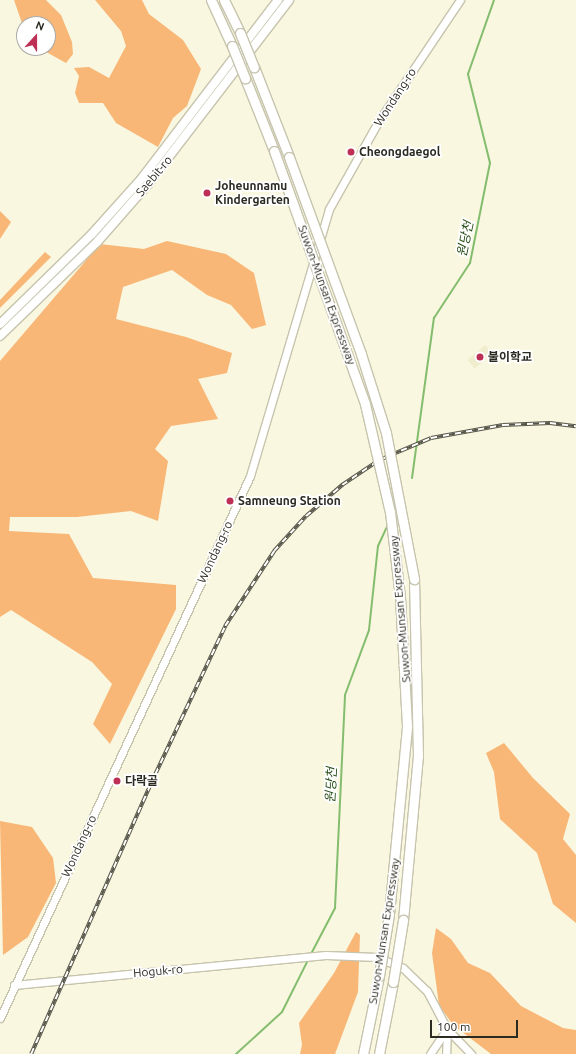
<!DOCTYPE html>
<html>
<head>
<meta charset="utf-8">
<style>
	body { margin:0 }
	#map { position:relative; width:576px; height:1054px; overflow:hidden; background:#f9f7df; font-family:Ubuntu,"Noto Sans KR",sans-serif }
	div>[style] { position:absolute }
	.built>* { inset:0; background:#f0ecce; transform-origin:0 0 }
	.green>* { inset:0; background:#f8b777 }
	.stream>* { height:2px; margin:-1px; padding:0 1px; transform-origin:1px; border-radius:1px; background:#84bd6e }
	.roads { filter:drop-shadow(1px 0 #c7c4ae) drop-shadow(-1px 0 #c7c4ae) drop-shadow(0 1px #c7c4ae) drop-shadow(0 -1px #c7c4ae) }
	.secondary>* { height:7px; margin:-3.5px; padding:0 3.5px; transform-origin:3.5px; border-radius:3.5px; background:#fff }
	.primary>* { height:7px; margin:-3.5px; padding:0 3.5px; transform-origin:3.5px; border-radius:3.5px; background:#fff }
	.trunk>* { height:8px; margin:-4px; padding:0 4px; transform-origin:4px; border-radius:4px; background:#fff }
	.motorway>* { height:9px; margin:-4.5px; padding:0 4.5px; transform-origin:4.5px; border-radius:4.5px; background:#fff }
	.rail>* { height:3.5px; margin-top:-1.75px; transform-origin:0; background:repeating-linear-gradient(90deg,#fff 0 6px,#57564a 0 12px); box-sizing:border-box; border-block:1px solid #57564a }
	.bridges { filter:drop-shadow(1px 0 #c7c4ae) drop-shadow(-1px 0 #c7c4ae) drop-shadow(0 1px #c7c4ae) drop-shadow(0 -1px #c7c4ae) }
	.motorway-bridge>* { height:9px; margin:-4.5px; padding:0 4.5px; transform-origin:4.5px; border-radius:4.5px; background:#fff }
	.dots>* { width:11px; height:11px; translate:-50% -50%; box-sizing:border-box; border:2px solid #fff; border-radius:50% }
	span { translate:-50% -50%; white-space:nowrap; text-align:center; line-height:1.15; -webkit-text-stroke:3.5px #fff; paint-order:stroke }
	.street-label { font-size:12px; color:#2c2b22 }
	.poi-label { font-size:12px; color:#2c2b22; font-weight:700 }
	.left { translate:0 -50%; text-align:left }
	.water-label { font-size:13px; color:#294f19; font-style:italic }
	.north { position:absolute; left:16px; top:16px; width:40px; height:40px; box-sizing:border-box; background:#fff; border:1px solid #abaaa7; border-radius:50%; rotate:21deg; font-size:11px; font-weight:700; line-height:16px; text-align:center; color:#2c2b22 }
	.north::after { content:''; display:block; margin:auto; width:14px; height:18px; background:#be2f56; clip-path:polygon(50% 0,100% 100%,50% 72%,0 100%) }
	.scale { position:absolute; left:430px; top:1020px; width:88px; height:18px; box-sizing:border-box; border:2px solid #2c2b22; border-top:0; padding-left:5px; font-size:12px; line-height:14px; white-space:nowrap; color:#2c2b22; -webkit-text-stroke:3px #fff; paint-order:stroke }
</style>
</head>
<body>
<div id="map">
	<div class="built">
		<i style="left:485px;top:345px;width:11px;height:23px;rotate:49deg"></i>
	</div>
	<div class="green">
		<i style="clip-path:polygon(14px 0,46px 0,61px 15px,72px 42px,73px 54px,66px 63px,39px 48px,48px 48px,48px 24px,24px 24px,24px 29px)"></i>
		<i style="clip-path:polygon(95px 0,142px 0,149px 14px,183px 40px,201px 69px,187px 106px,173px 118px,158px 147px,116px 123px,103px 103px,79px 103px,75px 93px,79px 76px,74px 68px,89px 67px,109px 78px,126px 46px,121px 31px)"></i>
		<i style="clip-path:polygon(0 211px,11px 222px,0 239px)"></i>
		<i style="clip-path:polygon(167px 241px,226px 254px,254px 273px,266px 325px,252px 329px,231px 305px,207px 295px,172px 270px,123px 287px,116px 319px,186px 337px,232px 353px,227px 373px,198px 379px,218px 419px,171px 426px,155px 449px,168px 461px,158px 521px,131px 511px,77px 517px,10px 517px,9px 531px,69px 534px,93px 578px,176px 585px,176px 609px,110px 744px,93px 724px,112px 684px,92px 662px,11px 610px,0 617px,0 361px,100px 244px,144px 249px)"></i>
		<i style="clip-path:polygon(45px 252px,51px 257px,0 308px,0 300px)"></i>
		<i style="clip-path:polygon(504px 743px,533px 778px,570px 814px,563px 839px,576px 855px,576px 923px,553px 904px,537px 853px,500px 819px,494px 772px,486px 753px)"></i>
		<i style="clip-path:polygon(0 821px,32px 827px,53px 858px,56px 883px,28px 937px,3px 955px)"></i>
		<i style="clip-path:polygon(436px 928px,451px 939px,468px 963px,490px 973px,521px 1006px,563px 1028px,576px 1030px,576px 1054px,491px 1054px,453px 1025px,439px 1005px,432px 953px)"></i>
		<i style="clip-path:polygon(356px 932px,360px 935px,358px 992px,335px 1054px,300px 1054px,302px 1045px,299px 1023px,334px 973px)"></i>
	</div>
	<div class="stream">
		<i style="left:412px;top:478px;width:162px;rotate:-82.2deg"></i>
		<i style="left:434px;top:318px;width:66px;rotate:-56.8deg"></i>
		<i style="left:470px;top:263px;width:102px;rotate:-78.7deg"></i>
		<i style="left:490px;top:163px;width:92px;rotate:-103.9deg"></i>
		<i style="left:468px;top:74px;width:78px;rotate:-70.6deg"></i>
		<i style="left:311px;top:954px;width:52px;rotate:-62.4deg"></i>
		<i style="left:335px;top:908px;width:213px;rotate:-87.3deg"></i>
		<i style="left:345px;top:695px;width:69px;rotate:-69.7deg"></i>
		<i style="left:369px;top:630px;width:84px;rotate:-83.9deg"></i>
		<i style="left:378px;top:546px;width:23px;rotate:-65deg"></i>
		<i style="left:236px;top:1054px;width:62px;rotate:-42.4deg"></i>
		<i style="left:282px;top:1012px;width:58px;rotate:-63.4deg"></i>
	</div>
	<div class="roads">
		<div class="secondary">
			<i style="left:14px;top:985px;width:313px;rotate:-5.5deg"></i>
			<i style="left:326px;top:955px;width:51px;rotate:2.2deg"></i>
			<i style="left:377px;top:957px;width:28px;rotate:23deg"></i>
			<i style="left:403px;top:968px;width:33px;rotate:44deg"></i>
			<i style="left:427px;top:991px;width:43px;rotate:62.2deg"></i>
			<i style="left:447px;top:1029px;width:25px;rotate:92deg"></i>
			<i style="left:0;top:1018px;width:597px;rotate:-65.24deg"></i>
			<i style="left:250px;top:476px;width:278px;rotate:-73.5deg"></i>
			<i style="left:329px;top:209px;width:100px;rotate:-60.6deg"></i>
			<i style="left:378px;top:122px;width:147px;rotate:-56.1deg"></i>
		</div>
		<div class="primary">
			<i style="left:430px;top:1054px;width:30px;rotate:-56deg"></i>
			<i style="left:447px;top:1029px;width:35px;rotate:46deg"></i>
		</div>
		<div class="trunk">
			<i style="left:0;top:324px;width:129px;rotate:-44.4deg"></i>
			<i style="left:92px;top:234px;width:75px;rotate:-48.2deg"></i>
			<i style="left:142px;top:178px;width:224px;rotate:-52.6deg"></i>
			<i style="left:0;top:336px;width:136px;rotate:-44.1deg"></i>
			<i style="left:98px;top:241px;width:76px;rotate:-48.7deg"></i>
			<i style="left:148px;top:184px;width:232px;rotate:-52.5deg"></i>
		</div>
		<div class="motorway">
			<i style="left:211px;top:0;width:51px;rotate:65.5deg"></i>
			<i style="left:224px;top:0;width:37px;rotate:64deg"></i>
			<i style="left:254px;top:67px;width:97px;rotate:68.7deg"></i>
			<i style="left:245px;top:78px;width:79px;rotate:68.3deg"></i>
			<i style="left:389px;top:914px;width:189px;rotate:-84.5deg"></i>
			<i style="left:407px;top:726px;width:129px;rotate:-93.1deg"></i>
			<i style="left:403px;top:920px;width:165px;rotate:-84.8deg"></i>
			<i style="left:418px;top:756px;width:177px;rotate:-91.3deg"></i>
			<i style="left:363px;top:1054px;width:80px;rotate:-78.4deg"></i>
			<i style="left:379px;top:1054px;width:73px;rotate:-79deg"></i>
		</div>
	</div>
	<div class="rail">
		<i style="left:31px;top:1054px;width:294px;rotate:-66.1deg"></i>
		<i style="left:150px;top:785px;width:176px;rotate:-64.7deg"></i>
		<i style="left:225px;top:626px;width:90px;rotate:-56.8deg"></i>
		<i style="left:274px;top:551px;width:47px;rotate:-47.6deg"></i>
		<i style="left:306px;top:516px;width:48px;rotate:-40.7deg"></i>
		<i style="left:342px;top:485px;width:45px;rotate:-34deg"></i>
		<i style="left:379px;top:460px;width:56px;rotate:-22.9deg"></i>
		<i style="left:431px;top:438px;width:73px;rotate:-10.2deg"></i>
		<i style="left:503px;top:425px;width:47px;rotate:-2.4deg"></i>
		<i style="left:550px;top:423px;width:26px;rotate:7deg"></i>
	</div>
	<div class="bridges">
		<div class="motorway-bridge">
			<i style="left:240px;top:33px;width:37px;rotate:68deg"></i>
			<i style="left:232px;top:46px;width:35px;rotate:68deg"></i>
			<i style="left:274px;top:151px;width:269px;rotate:70.2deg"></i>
			<i style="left:365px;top:404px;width:111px;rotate:77deg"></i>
			<i style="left:390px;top:512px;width:86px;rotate:83.3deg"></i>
			<i style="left:289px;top:157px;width:210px;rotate:69.9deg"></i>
			<i style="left:361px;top:354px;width:83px;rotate:72.4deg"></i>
			<i style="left:386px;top:433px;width:149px;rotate:79.1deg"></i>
			<i style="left:379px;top:976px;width:63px;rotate:-80.8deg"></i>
			<i style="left:393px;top:982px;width:63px;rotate:-80.8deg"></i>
		</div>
	</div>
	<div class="dots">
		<i style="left:351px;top:152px;background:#be2f56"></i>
		<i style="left:207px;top:193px;background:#be2f56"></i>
		<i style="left:480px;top:357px;background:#be2f56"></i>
		<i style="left:230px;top:501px;background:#be2f56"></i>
		<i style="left:117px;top:781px;background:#be2f56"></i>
	</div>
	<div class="street-label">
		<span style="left:395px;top:97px;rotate:-57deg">Wondang-ro</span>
		<span style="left:154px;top:176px;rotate:-50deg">Saebit-ro</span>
		<span style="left:327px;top:295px;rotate:70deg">Suwon-Munsan Expressway</span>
		<span style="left:215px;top:552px;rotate:-65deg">Wondang-ro</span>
		<span style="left:400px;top:609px;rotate:-95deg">Suwon-Munsan Expressway</span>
		<span style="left:79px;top:846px;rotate:-65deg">Wondang-ro</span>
		<span style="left:384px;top:931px;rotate:-81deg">Suwon-Munsan Expressway</span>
		<span style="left:158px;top:971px;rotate:-5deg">Hoguk-ro</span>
	</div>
	<div class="poi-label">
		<span class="left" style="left:359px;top:152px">Cheongdaegol</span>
		<span class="left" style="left:215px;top:193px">Joheunnamu<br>Kindergarten</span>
		<span class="left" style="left:488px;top:357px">불이학교</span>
		<span class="left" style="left:238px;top:501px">Samneung Station</span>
		<span class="left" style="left:125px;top:781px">다락골</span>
	</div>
	<div class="water-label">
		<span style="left:465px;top:239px;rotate:-78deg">원당천</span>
		<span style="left:331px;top:785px;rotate:-87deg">원당천</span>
	</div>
	<div class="north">N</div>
	<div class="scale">100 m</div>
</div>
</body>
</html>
